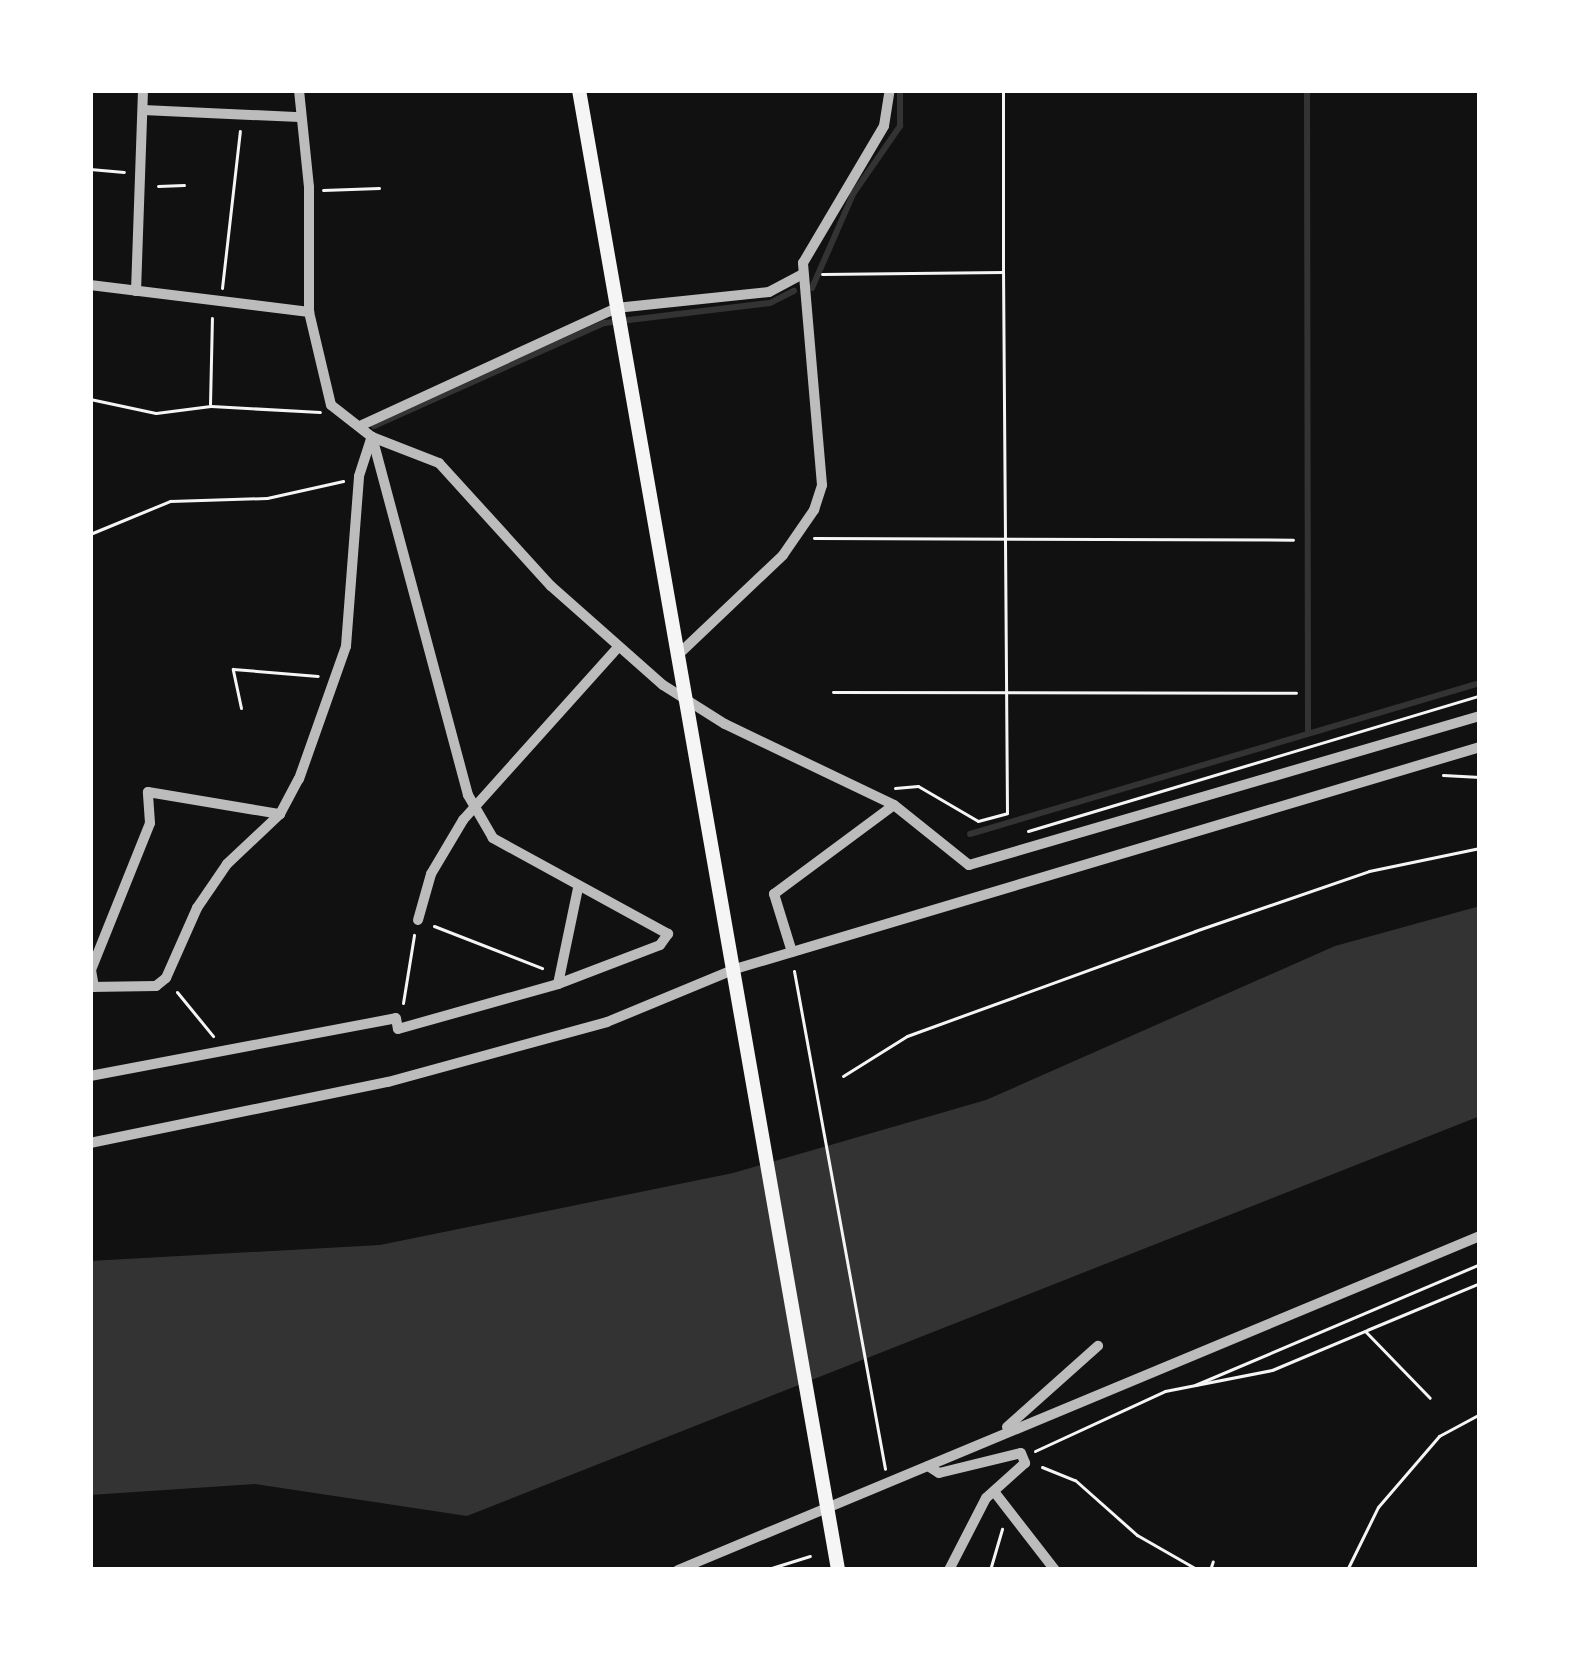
<!DOCTYPE html>
<html>
<head>
<meta charset="utf-8">
<style>
	body { margin:0 }
	#map { position:relative; width:1570px; height:1660px; overflow:hidden; background:#111; font-family:"DM Sans",sans-serif }
	div>[style] { position:absolute }
	.water>* { inset:0; background:#333 }
	.stream>* { height:6px; margin:-3px; padding:0 3px; transform-origin:3px; border-radius:3px; background:#333 }
	.path>* { height:3px; margin:-1.5px; padding:0 1.5px; transform-origin:1.5px; border-radius:1.5px; background:#f5f5f5 }
	.minor>* { height:10px; margin:-5px; padding:0 5px; transform-origin:5px; border-radius:5px; background:#bcbcbc }
	.secondary>* { height:14px; margin:-7px; padding:0 7px; transform-origin:7px; border-radius:7px; background:#f5f5f5 }
	span { translate:-50% -50%; white-space:nowrap; text-align:center; line-height:1.15; -webkit-text-stroke:9px #fff; paint-order:stroke }
	.frame { position:absolute; inset:0; border:93px solid #fff; pointer-events:none }
</style>
</head>
<body>
<div id="map">
	<div class="water">
		<i style="clip-path:polygon(1480px 906px,1480px 1116px,467px 1516px,255px 1484px,90px 1495px,90px 1261px,380px 1245px,733px 1173px,986px 1100px,1335px 946px)"></i>
	</div>
	<div class="stream">
		<i style="left:1307px;top:90px;width:643px;rotate:89.91deg"></i>
		<i style="left:812px;top:288px;width:103px;rotate:-66.4deg"></i>
		<i style="left:853px;top:194px;width:83px;rotate:-55.3deg"></i>
		<i style="left:900px;top:126px;width:36px;rotate:-90deg"></i>
		<i style="left:374px;top:426px;width:252px;rotate:-24.1deg"></i>
		<i style="left:604px;top:323px;width:167px;rotate:-6.9deg"></i>
		<i style="left:770px;top:303px;width:27px;rotate:-27deg"></i>
		<i style="left:970px;top:834px;width:532px;rotate:-16.49deg"></i>
	</div>
	<div class="path">
		<i style="left:90px;top:169px;width:34px;rotate:5deg"></i>
		<i style="left:158px;top:186px;width:26px;rotate:-2deg"></i>
		<i style="left:323px;top:190px;width:56px;rotate:-2deg"></i>
		<i style="left:822px;top:274px;width:181px;rotate:-0.6deg"></i>
		<i style="left:1003px;top:272px;width:182px;rotate:-90deg"></i>
		<i style="left:222px;top:288px;width:158px;rotate:-83.5deg"></i>
		<i style="left:90px;top:399px;width:67px;rotate:12deg"></i>
		<i style="left:156px;top:413px;width:55px;rotate:-7.3deg"></i>
		<i style="left:211px;top:406px;width:109px;rotate:3.2deg"></i>
		<i style="left:210px;top:404px;width:86px;rotate:-88.7deg"></i>
		<i style="left:90px;top:534px;width:87px;rotate:-22.4deg"></i>
		<i style="left:170px;top:501px;width:97px;rotate:-1.8deg"></i>
		<i style="left:267px;top:498px;width:78px;rotate:-12.6deg"></i>
		<i style="left:814px;top:538px;width:479px;rotate:0.2deg"></i>
		<i style="left:833px;top:692px;width:463px;rotate:0.1deg"></i>
		<i style="left:241px;top:708px;width:40px;rotate:-102deg"></i>
		<i style="left:233px;top:669px;width:85px;rotate:4.7deg"></i>
		<i style="left:1443px;top:775px;width:37px;rotate:3deg"></i>
		<i style="left:895px;top:788px;width:23px;rotate:-5deg"></i>
		<i style="left:918px;top:786px;width:69px;rotate:30.3deg"></i>
		<i style="left:978px;top:821px;width:30px;rotate:-15deg"></i>
		<i style="left:1007px;top:813px;width:541px;rotate:-90.42deg"></i>
		<i style="left:1028px;top:831px;width:472px;rotate:-16.7deg"></i>
		<i style="left:434px;top:926px;width:116px;rotate:21.3deg"></i>
		<i style="left:794px;top:971px;width:506px;rotate:79.64deg"></i>
		<i style="left:177px;top:992px;width:57px;rotate:50.7deg"></i>
		<i style="left:403px;top:1003px;width:69px;rotate:-80.8deg"></i>
		<i style="left:843px;top:1076px;width:75px;rotate:-32deg"></i>
		<i style="left:907px;top:1036px;width:307px;rotate:-20deg"></i>
		<i style="left:1195px;top:931px;width:184px;rotate:-19deg"></i>
		<i style="left:1369px;top:871px;width:113px;rotate:-11.7deg"></i>
		<i style="left:1367px;top:1330px;width:122px;rotate:-22.6deg"></i>
		<i style="left:1195px;top:1385px;width:310px;rotate:-23deg"></i>
		<i style="left:1035px;top:1451px;width:143px;rotate:-24.8deg"></i>
		<i style="left:1165px;top:1391px;width:109px;rotate:-11.1deg"></i>
		<i style="left:1272px;top:1370px;width:101px;rotate:-22.8deg"></i>
		<i style="left:1365px;top:1331px;width:93px;rotate:45.9deg"></i>
		<i style="left:1042px;top:1467px;width:35px;rotate:22deg"></i>
		<i style="left:1075px;top:1480px;width:83px;rotate:41.6deg"></i>
		<i style="left:1137px;top:1535px;width:70px;rotate:29.8deg"></i>
		<i style="left:765px;top:1570px;width:47px;rotate:-17.3deg"></i>
		<i style="left:990px;top:1570px;width:43px;rotate:-73.7deg"></i>
		<i style="left:1210px;top:1570px;width:9px;rotate:-72deg"></i>
		<i style="left:1347px;top:1570px;width:70px;rotate:-63.8deg"></i>
		<i style="left:1378px;top:1507px;width:94px;rotate:-49.3deg"></i>
		<i style="left:1439px;top:1436px;width:47px;rotate:-28.2deg"></i>
	</div>
	<div class="minor">
		<i style="left:143px;top:110px;width:157px;rotate:2.6deg"></i>
		<i style="left:90px;top:285px;width:221px;rotate:7deg"></i>
		<i style="left:136px;top:291px;width:201px;rotate:-88deg"></i>
		<i style="left:362px;top:425px;width:280px;rotate:-24.7deg"></i>
		<i style="left:616px;top:308px;width:154px;rotate:-6deg"></i>
		<i style="left:769px;top:292px;width:38px;rotate:-28deg"></i>
		<i style="left:372px;top:437px;width:72px;rotate:21.2deg"></i>
		<i style="left:439px;top:463px;width:166px;rotate:47.7deg"></i>
		<i style="left:551px;top:586px;width:149px;rotate:41.5deg"></i>
		<i style="left:663px;top:685px;width:73px;rotate:32.2deg"></i>
		<i style="left:725px;top:724px;width:187px;rotate:25.6deg"></i>
		<i style="left:894px;top:805px;width:96px;rotate:38.7deg"></i>
		<i style="left:969px;top:865px;width:532px;rotate:-16.26deg"></i>
		<i style="left:682px;top:651px;width:139px;rotate:-43.5deg"></i>
		<i style="left:783px;top:555px;width:55px;rotate:-55.4deg"></i>
		<i style="left:814px;top:510px;width:26px;rotate:-72deg"></i>
		<i style="left:822px;top:485px;width:223px;rotate:-94.9deg"></i>
		<i style="left:803px;top:263px;width:159px;rotate:-59.4deg"></i>
		<i style="left:884px;top:126px;width:36px;rotate:-81deg"></i>
		<i style="left:418px;top:920px;width:48px;rotate:-74.2deg"></i>
		<i style="left:431px;top:874px;width:63px;rotate:-59.3deg"></i>
		<i style="left:463px;top:820px;width:232px;rotate:-48.1deg"></i>
		<i style="left:792px;top:952px;width:61px;rotate:-107.2deg"></i>
		<i style="left:774px;top:894px;width:149px;rotate:-36.6deg"></i>
		<i style="left:558px;top:984px;width:98px;rotate:-78.2deg"></i>
		<i style="left:90px;top:987px;width:66px;rotate:-0.9deg"></i>
		<i style="left:156px;top:986px;width:13px;rotate:-39deg"></i>
		<i style="left:166px;top:978px;width:77px;rotate:-66.1deg"></i>
		<i style="left:197px;top:908px;width:53px;rotate:-55.7deg"></i>
		<i style="left:227px;top:864px;width:73px;rotate:-43.3deg"></i>
		<i style="left:280px;top:814px;width:40px;rotate:-62deg"></i>
		<i style="left:299px;top:779px;width:141px;rotate:-70.5deg"></i>
		<i style="left:346px;top:646px;width:170px;rotate:-85.6deg"></i>
		<i style="left:359px;top:476px;width:38px;rotate:-72deg"></i>
		<i style="left:94px;top:987px;width:17px;rotate:-100deg"></i>
		<i style="left:91px;top:970px;width:158px;rotate:-68.1deg"></i>
		<i style="left:150px;top:823px;width:31px;rotate:-94deg"></i>
		<i style="left:148px;top:792px;width:134px;rotate:9.5deg"></i>
		<i style="left:90px;top:1076px;width:311px;rotate:-10.7deg"></i>
		<i style="left:396px;top:1018px;width:11px;rotate:80deg"></i>
		<i style="left:398px;top:1029px;width:166px;rotate:-15.7deg"></i>
		<i style="left:558px;top:984px;width:109px;rotate:-20.9deg"></i>
		<i style="left:660px;top:945px;width:14px;rotate:-54deg"></i>
		<i style="left:668px;top:934px;width:200px;rotate:-151.3deg"></i>
		<i style="left:493px;top:838px;width:50px;rotate:-120.2deg"></i>
		<i style="left:468px;top:795px;width:371px;rotate:-105deg"></i>
		<i style="left:372px;top:437px;width:52px;rotate:-142deg"></i>
		<i style="left:331px;top:405px;width:96px;rotate:-103.3deg"></i>
		<i style="left:309px;top:312px;width:125px;rotate:-90deg"></i>
		<i style="left:309px;top:187px;width:98px;rotate:-95.9deg"></i>
		<i style="left:90px;top:1143px;width:304px;rotate:-11.6deg"></i>
		<i style="left:388px;top:1082px;width:227px;rotate:-15.3deg"></i>
		<i style="left:607px;top:1022px;width:139px;rotate:-22.5deg"></i>
		<i style="left:735px;top:969px;width:777px;rotate:-16.59deg"></i>
		<i style="left:1007px;top:1427px;width:122px;rotate:-41.7deg"></i>
		<i style="left:928px;top:1466px;width:13px;rotate:32deg"></i>
		<i style="left:939px;top:1473px;width:84px;rotate:-13.7deg"></i>
		<i style="left:1021px;top:1453px;width:11px;rotate:68deg"></i>
		<i style="left:1025px;top:1463px;width:52px;rotate:138.1deg"></i>
		<i style="left:986px;top:1498px;width:81px;rotate:117.2deg"></i>
		<i style="left:996px;top:1494px;width:96px;rotate:52.2deg"></i>
		<i style="left:678px;top:1570px;width:869px;rotate:-22.61deg"></i>
	</div>
	<div class="secondary">
		<i style="left:579px;top:90px;width:1502px;rotate:80.07deg"></i>
	</div>
	<div class="frame"></div>
</div>
</body>
</html>
